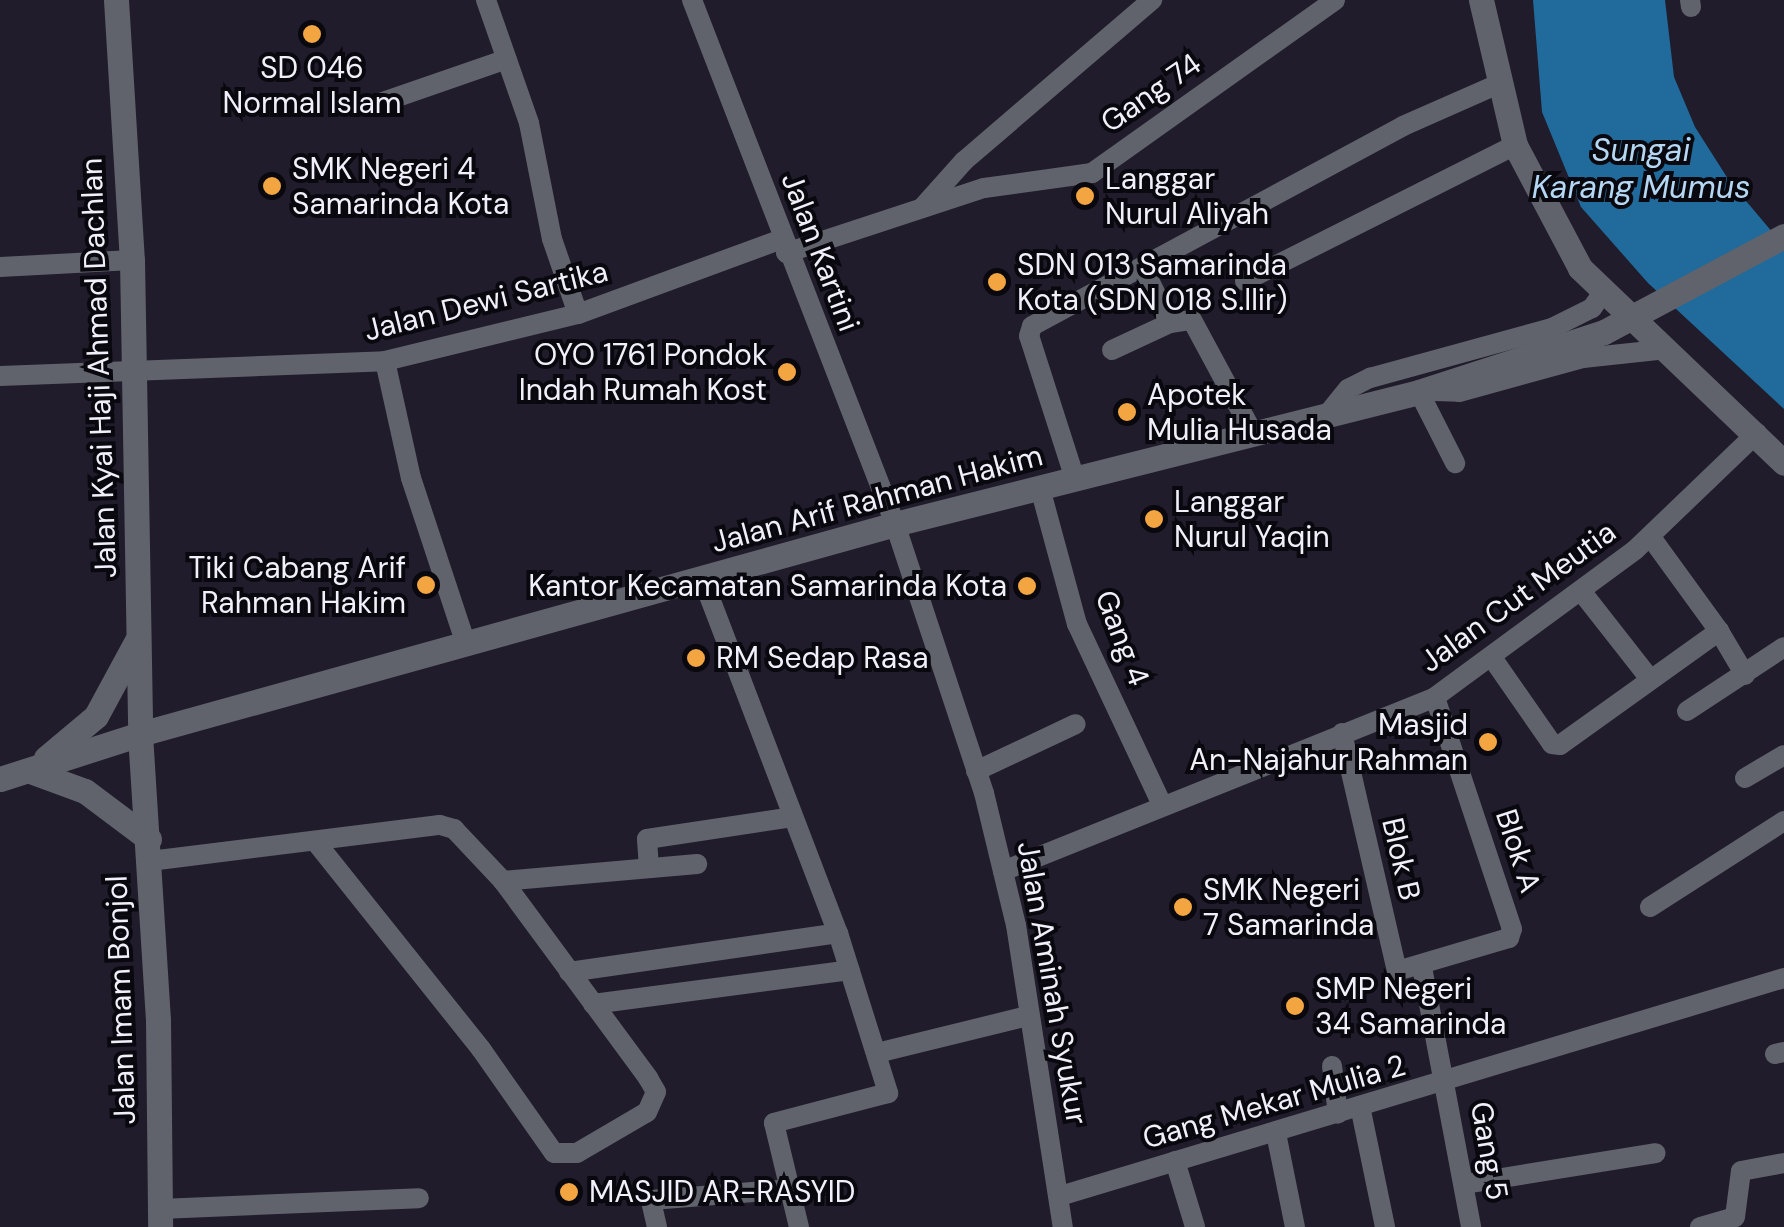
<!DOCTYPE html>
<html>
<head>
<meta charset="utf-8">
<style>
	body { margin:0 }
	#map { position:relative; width:1784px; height:1227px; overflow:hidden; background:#201c2b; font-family:"DM Sans",sans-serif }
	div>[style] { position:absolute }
	.water>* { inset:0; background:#206b9b }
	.minor>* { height:20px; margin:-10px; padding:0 10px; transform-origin:10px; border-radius:10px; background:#60636b }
	.tertiary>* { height:25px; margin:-12.5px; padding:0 12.5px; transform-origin:12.5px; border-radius:12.5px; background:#60636b }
	.dots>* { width:28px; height:28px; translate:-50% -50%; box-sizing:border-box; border:5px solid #09080e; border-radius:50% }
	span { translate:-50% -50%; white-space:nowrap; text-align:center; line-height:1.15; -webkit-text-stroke:8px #09080e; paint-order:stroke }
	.poi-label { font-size:30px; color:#f1effa }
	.left { translate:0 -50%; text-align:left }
	.right { translate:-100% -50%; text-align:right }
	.street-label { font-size:30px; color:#f1effa }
	.water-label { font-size:32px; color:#b4d8f3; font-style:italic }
</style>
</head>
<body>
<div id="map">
	<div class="water">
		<i style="clip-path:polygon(1533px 0,1665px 0,1674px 77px,1695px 127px,1730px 182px,1784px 246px,1784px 409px,1648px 283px,1581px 207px,1542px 112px)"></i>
	</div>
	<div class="minor">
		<i style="left:486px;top:0;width:130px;rotate:70.7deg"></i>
		<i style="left:529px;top:123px;width:118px;rotate:78.8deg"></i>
		<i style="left:552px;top:239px;width:79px;rotate:70.9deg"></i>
		<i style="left:692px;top:0;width:562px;rotate:68.82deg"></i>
		<i style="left:895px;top:524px;width:283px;rotate:71.7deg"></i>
		<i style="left:984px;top:793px;width:136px;rotate:76.4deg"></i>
		<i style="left:1016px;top:925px;width:306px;rotate:81.2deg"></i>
		<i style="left:1690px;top:0;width:7px;rotate:82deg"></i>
		<i style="left:380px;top:103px;width:134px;rotate:-19.1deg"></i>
		<i style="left:922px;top:208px;width:63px;rotate:-48.2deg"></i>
		<i style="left:964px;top:161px;width:248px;rotate:-40.6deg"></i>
		<i style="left:786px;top:253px;width:208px;rotate:-18.2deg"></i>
		<i style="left:984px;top:188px;width:109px;rotate:-7.9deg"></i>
		<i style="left:1092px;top:173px;width:298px;rotate:-35.4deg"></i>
		<i style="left:0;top:267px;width:132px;rotate:-3deg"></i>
		<i style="left:1245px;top:281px;width:302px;rotate:-26.7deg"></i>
		<i style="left:1170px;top:323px;width:22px;rotate:-8deg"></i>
		<i style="left:1192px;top:320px;width:131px;rotate:61.7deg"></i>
		<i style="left:1112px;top:350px;width:64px;rotate:-25deg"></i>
		<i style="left:1170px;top:323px;width:61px;rotate:-116.1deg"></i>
		<i style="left:385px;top:361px;width:120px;rotate:77.5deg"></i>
		<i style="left:411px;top:478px;width:175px;rotate:71.7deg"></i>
		<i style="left:0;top:376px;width:385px;rotate:-2.2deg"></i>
		<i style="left:385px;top:361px;width:199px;rotate:-13.7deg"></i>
		<i style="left:578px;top:314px;width:217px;rotate:-20.2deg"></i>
		<i style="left:1434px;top:391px;width:25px;rotate:2deg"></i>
		<i style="left:1459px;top:392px;width:129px;rotate:-15.3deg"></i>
		<i style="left:1583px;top:358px;width:84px;rotate:-6.1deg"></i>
		<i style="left:1419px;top:392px;width:80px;rotate:63.1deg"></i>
		<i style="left:1326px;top:416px;width:35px;rotate:-51deg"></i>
		<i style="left:1348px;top:389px;width:25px;rotate:-27deg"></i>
		<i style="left:1370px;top:378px;width:189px;rotate:-15.4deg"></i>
		<i style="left:1552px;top:328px;width:45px;rotate:-26.6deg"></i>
		<i style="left:1592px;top:308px;width:17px;rotate:-54deg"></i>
		<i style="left:1075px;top:479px;width:150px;rotate:-107.8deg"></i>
		<i style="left:1029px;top:336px;width:10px;rotate:-73deg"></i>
		<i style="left:1032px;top:326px;width:421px;rotate:-28.3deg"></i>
		<i style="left:1403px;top:126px;width:102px;rotate:-23.8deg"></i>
		<i style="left:1040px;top:488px;width:141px;rotate:74.8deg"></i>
		<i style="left:1077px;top:624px;width:200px;rotate:64.8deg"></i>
		<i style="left:1650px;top:536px;width:117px;rotate:54deg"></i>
		<i style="left:703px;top:580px;width:378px;rotate:69.1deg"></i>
		<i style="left:838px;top:933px;width:168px;rotate:72.6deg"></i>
		<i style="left:888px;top:1093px;width:118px;rotate:165.3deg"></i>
		<i style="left:774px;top:1123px;width:107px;rotate:76.5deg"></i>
		<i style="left:1581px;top:591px;width:112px;rotate:51.9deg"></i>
		<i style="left:1493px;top:659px;width:103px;rotate:55.2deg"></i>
		<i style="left:1552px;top:744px;width:8px;rotate:7deg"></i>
		<i style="left:1560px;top:745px;width:196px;rotate:-35.6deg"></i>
		<i style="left:1719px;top:631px;width:51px;rotate:59.4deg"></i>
		<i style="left:1687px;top:711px;width:116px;rotate:-33.4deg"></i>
		<i style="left:1342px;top:733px;width:244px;rotate:77deg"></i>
		<i style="left:1397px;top:971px;width:117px;rotate:-16.4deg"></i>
		<i style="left:1509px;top:938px;width:9px;rotate:-72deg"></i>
		<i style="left:1512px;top:929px;width:244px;rotate:-108.4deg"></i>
		<i style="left:976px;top:771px;width:110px;rotate:-25.2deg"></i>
		<i style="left:1745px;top:778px;width:45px;rotate:-30.5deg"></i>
		<i style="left:150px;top:861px;width:292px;rotate:-7.1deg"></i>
		<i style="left:440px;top:825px;width:15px;rotate:16deg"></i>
		<i style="left:454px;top:829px;width:71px;rotate:46.7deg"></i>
		<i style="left:503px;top:881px;width:245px;rotate:53.6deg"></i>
		<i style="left:648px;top:1078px;width:16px;rotate:60deg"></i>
		<i style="left:656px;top:1092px;width:22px;rotate:114deg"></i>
		<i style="left:647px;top:1112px;width:81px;rotate:149.6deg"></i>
		<i style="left:577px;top:1153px;width:23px;rotate:180deg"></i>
		<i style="left:554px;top:1153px;width:127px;rotate:-125.1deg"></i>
		<i style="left:481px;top:1049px;width:266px;rotate:-128.6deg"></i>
		<i style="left:649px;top:868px;width:29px;rotate:-94deg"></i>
		<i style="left:647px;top:839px;width:147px;rotate:-8.6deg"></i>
		<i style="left:1003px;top:871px;width:466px;rotate:-21.9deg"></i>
		<i style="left:1435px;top:697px;width:248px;rotate:-36.3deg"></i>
		<i style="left:1635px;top:550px;width:169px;rotate:-43.8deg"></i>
		<i style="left:503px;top:881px;width:195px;rotate:-5deg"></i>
		<i style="left:1650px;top:907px;width:159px;rotate:-32.7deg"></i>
		<i style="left:1422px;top:967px;width:265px;rotate:79.3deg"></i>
		<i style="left:569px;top:972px;width:272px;rotate:-8.2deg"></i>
		<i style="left:593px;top:1004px;width:259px;rotate:-7.5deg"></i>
		<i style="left:877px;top:1053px;width:155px;rotate:-13.8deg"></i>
		<i style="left:1775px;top:1054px;width:9px;rotate:-13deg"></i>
		<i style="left:1332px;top:1066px;width:48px;rotate:82.9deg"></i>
		<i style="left:1360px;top:1106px;width:124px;rotate:78.3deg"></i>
		<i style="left:1276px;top:1133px;width:96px;rotate:78.6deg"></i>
		<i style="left:1175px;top:1161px;width:69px;rotate:73.1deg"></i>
		<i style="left:1465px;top:1184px;width:193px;rotate:-9.2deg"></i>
		<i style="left:1060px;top:1196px;width:756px;rotate:-16.76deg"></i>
		<i style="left:160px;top:1209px;width:259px;rotate:-2.4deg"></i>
		<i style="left:657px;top:1227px;width:28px;rotate:-103deg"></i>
		<i style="left:651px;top:1200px;width:139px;rotate:-4.5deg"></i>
		<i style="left:1700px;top:1227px;width:36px;rotate:-16deg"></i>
		<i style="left:1735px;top:1217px;width:46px;rotate:-82.6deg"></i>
		<i style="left:1741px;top:1171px;width:44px;rotate:-10.5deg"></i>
	</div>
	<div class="tertiary">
		<i style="left:116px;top:0;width:260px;rotate:86.5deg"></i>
		<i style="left:132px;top:260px;width:474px;rotate:89deg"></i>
		<i style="left:140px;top:734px;width:784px;rotate:-15.54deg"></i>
		<i style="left:895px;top:524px;width:540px;rotate:-14.14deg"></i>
		<i style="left:1419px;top:392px;width:194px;rotate:-18deg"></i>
		<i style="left:1604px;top:332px;width:204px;rotate:-28.1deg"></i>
		<i style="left:1481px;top:0;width:149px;rotate:76.8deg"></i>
		<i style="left:1515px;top:145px;width:139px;rotate:62.1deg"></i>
		<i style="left:1580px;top:268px;width:282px;rotate:43.7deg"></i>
		<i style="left:46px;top:758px;width:65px;rotate:-40deg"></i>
		<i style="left:96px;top:716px;width:84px;rotate:-61.6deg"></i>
		<i style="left:33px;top:772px;width:55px;rotate:20.1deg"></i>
		<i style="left:85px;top:791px;width:80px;rotate:36.9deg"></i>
		<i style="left:0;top:779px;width:147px;rotate:-17.8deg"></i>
		<i style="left:140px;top:734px;width:287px;rotate:86.4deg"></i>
		<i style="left:158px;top:1020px;width:207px;rotate:89.4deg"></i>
	</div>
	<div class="dots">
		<i style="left:312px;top:34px;background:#f2a541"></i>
		<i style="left:272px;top:186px;background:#f2a541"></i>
		<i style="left:1085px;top:196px;background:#f2a541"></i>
		<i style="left:997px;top:282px;background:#f2a541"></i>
		<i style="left:787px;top:372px;background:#f2a541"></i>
		<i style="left:1127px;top:412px;background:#f2a541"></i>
		<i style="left:1154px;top:519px;background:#f2a541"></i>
		<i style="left:426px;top:585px;background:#f2a541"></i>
		<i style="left:1027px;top:586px;background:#f2a541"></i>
		<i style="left:696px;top:658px;background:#f2a541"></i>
		<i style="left:1488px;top:742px;background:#f2a541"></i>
		<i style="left:1183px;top:907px;background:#f2a541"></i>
		<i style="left:1295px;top:1006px;background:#f2a541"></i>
		<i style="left:569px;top:1192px;background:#f2a541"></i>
	</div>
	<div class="poi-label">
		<span style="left:312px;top:85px">SD 046<br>Normal Islam</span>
		<span class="left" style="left:292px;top:186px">SMK Negeri 4<br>Samarinda Kota</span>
		<span class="left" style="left:1105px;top:196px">Langgar<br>Nurul Aliyah</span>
		<span class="left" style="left:1017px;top:282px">SDN 013 Samarinda<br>Kota (SDN 018 S.Ilir)</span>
		<span class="right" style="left:767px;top:372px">OYO 1761 Pondok<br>Indah Rumah Kost</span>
		<span class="left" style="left:1147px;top:412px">Apotek<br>Mulia Husada</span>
		<span class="left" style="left:1174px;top:519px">Langgar<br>Nurul Yaqin</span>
		<span class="right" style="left:406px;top:585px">Tiki Cabang Arif<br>Rahman Hakim</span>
		<span class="right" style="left:1007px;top:586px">Kantor Kecamatan Samarinda Kota</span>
		<span class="left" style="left:716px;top:658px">RM Sedap Rasa</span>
		<span class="right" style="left:1468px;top:742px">Masjid<br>An-Najahur Rahman</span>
		<span class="left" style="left:1203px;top:907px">SMK Negeri<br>7 Samarinda</span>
		<span class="left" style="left:1315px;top:1006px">SMP Negeri<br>34 Samarinda</span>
		<span class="left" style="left:589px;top:1192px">MASJID AR-RASYID</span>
	</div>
	<div class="street-label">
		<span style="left:1151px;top:93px;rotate:-35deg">Gang 74</span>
		<span style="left:820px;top:252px;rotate:69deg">Jalan Kartini</span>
		<span style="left:486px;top:301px;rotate:-14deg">Jalan Dewi Sartika</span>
		<span style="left:99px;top:368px;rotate:-92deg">Jalan Kyai Haji Ahmad Dachlan</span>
		<span style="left:877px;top:499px;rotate:-15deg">Jalan Arif Rahman Hakim</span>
		<span style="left:1518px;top:597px;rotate:-36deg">Jalan Cut Meutia</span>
		<span style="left:1122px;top:638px;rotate:69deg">Gang 4</span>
		<span style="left:1518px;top:851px;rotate:72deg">Blok A</span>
		<span style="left:1401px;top:859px;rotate:77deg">Blok B</span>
		<span style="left:1052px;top:983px;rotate:80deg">Jalan Aminah Syukur</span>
		<span style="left:121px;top:1000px;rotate:-92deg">Jalan Imam Bonjol</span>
		<span style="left:1274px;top:1102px;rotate:-16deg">Gang Mekar Mulia 2</span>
		<span style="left:1489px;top:1151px;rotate:80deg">Gang 5</span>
	</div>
	<div class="water-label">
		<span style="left:1641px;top:169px">Sungai<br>Karang Mumus</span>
	</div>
</div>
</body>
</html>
